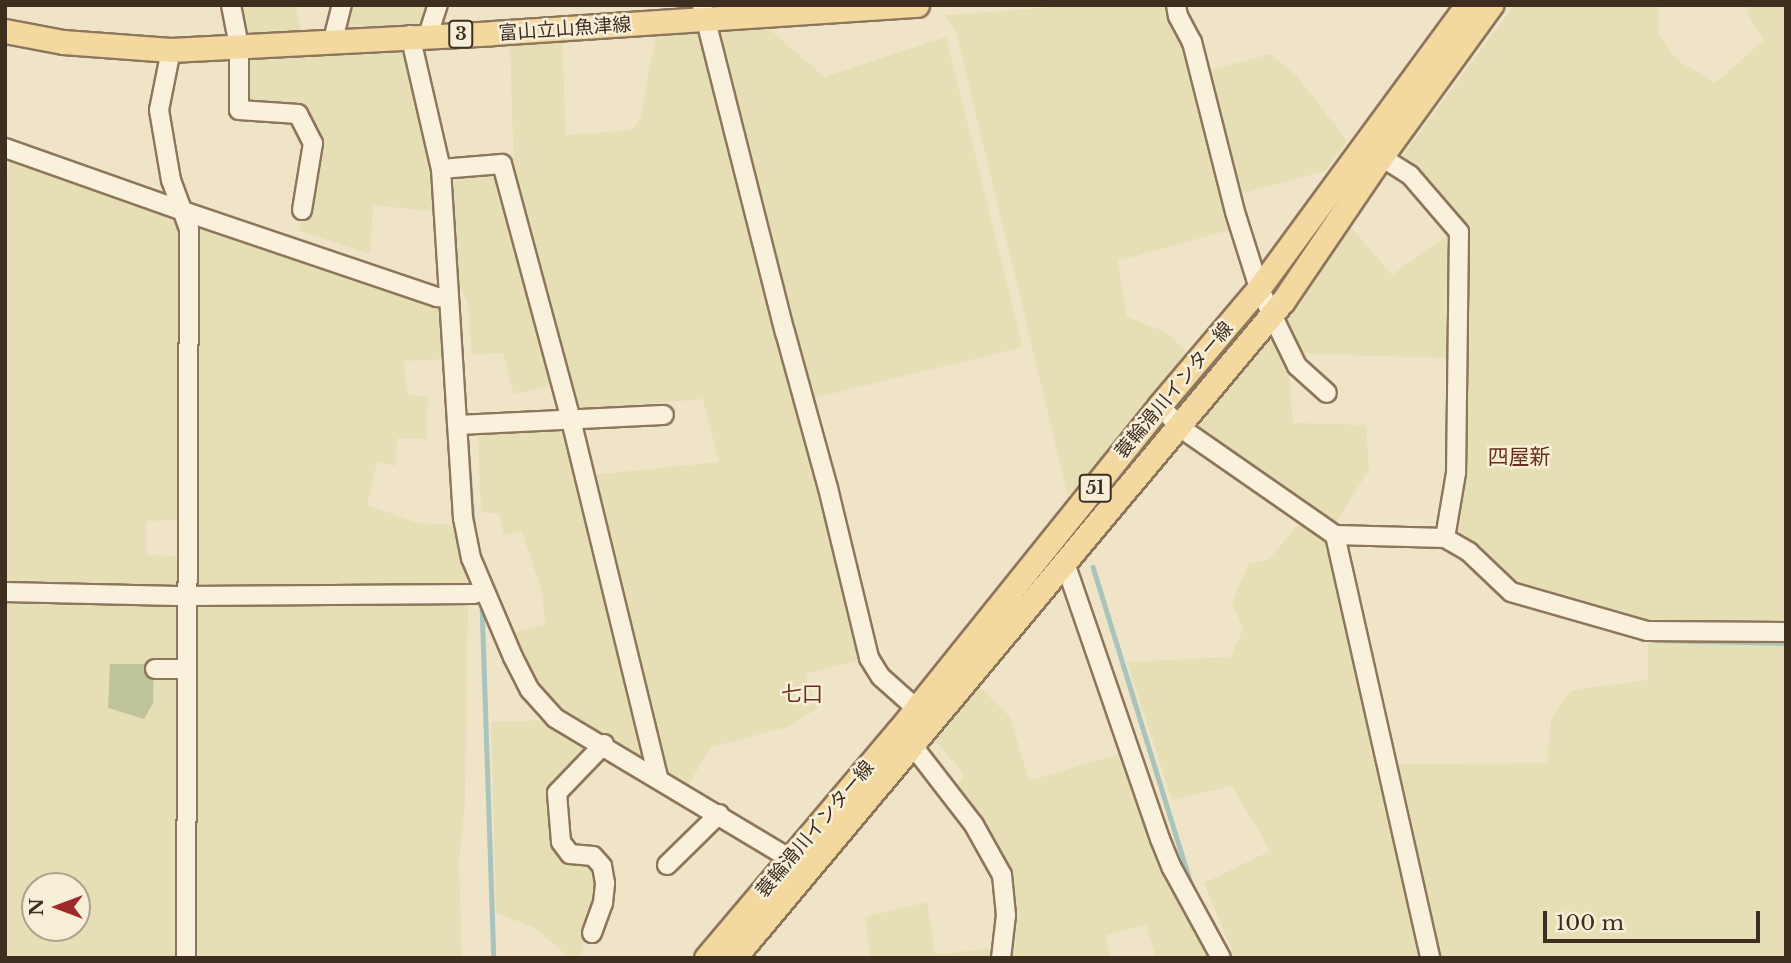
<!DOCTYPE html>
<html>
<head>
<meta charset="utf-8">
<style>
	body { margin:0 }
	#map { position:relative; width:1791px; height:963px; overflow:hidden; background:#f0e4c8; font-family:"Libre Baskerville","Noto Sans JP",serif }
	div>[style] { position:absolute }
	.farmland>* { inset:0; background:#e6deb5 }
	.cemetery>* { inset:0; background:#bfc49a }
	.stream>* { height:4.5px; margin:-2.25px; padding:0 2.25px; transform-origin:2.25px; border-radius:2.25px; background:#a9c4bc }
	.roads { filter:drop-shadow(2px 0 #8d765c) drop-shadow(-2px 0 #8d765c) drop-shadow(0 2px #8d765c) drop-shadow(0 -2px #8d765c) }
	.minor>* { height:18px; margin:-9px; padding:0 9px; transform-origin:9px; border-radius:9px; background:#faf1dc }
	.major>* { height:23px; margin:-11.5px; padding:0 11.5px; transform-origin:11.5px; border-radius:11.5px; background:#f3d9a0 }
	span { translate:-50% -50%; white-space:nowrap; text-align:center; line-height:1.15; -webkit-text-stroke:5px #f7eed8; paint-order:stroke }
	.shield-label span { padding:2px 5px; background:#f7eed8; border:2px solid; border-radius:5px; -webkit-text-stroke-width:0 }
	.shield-label { font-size:18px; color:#3d2e20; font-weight:700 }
	.street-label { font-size:19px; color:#3d2e20 }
	.neighbourhood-label { font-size:21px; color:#6b2e1e }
	.frame { position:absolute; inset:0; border:7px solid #3d2e20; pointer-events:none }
	.north { position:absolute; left:21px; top:872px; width:70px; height:70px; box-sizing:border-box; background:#f7eed8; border:2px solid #ada18e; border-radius:50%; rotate:270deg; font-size:19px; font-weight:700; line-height:28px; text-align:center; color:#3d2e20 }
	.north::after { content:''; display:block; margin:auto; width:24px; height:32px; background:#9e2a2b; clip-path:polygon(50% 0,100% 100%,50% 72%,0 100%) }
	.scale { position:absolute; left:1543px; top:911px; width:217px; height:32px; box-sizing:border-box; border:4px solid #3d2e20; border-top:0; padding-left:9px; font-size:21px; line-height:24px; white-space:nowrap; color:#3d2e20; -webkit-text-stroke:5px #f7eed8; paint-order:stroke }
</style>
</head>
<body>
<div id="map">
	<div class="farmland">
		<i style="clip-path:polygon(240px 5px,295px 5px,301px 32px,248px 34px)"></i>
		<i style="clip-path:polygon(350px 5px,431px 5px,424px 24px,345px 32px)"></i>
		<i style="clip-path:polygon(1082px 5px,1168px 5px,1195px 74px,1270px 54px,1297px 76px,1347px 141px,1325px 171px,1226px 198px,1233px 229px,1118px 261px,1127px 317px,1168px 333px,1188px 355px,1068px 496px,956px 32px,945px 15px)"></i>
		<i style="clip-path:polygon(1514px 5px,1658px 5px,1658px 32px,1677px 60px,1715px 83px,1764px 40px,1747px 13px,1748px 5px,1786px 5px,1786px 958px,1437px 958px,1393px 764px,1547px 763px,1551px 720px,1571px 690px,1648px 680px,1648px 621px,1595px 604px,1518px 588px,1493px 568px,1465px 538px,1442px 531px,1451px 471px,1449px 358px,1301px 354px,1283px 317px,1350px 226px,1392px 275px,1461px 226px,1399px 160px)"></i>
		<i style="clip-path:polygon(765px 25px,824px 77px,946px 37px,1023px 347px,814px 398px,718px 31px)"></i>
		<i style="clip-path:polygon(703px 32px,859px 660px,805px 674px,818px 708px,788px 727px,711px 747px,687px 787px,668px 776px,591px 475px,719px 462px,703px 399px,574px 410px,514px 176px,510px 43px,562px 40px,566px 135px,633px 130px,640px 119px,656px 35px)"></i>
		<i style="clip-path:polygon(406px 48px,428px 146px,436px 212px,373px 205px,370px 254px,299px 231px,319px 140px,306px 110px,245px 103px,246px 57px)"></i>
		<i style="clip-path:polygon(10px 157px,173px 213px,183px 225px,180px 520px,146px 521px,146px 555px,180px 556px,181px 589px,5px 586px,5px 190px)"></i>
		<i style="clip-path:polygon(495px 174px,502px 180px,555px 385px,514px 394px,503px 353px,472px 355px,468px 304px,457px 279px,454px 178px)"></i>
		<i style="clip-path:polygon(196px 223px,442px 304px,448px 359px,404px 361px,407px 394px,428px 397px,426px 439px,398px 438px,395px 466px,377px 462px,367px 505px,418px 523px,458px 525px,467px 586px,194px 586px)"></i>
		<i style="clip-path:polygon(1270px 333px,1288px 364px,1293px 423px,1366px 425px,1369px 470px,1335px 523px,1196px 426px)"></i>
		<i style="clip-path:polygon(565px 430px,651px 764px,645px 765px,574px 721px,540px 696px,511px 633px,545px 625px,542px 592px,522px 532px,504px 534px,499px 514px,481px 512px,478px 434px)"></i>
		<i style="clip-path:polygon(1301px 521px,1310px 526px,1328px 544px,1421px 958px,1235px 958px,1204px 883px,1270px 851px,1232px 786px,1172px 800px,1127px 662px,1230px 657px,1243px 630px,1232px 602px,1249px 563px,1268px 560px)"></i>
		<i style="clip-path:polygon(468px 600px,465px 802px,459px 862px,462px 958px,192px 958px,193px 601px)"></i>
		<i style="clip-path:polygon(evenodd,5px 601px,182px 603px,180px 663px,111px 664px,108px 708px,144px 719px,155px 676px,181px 674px,179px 958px,5px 958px,5px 601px,35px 886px,77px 886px,77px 928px,35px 928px,35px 886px)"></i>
		<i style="clip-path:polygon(979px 686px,1010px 717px,1029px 781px,1125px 752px,1211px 958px,1156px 958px,1146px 925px,1105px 935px,1111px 958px,1009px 958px,1016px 903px,1012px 873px,958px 785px,964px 774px,934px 740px)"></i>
		<i style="clip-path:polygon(546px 720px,592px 748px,564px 774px,560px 853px,595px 864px,601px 882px,580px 958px,570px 958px,534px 927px,496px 913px,491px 722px)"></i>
		<i style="clip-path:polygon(927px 902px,935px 955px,997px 947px,996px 958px,871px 958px,865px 917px)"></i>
	</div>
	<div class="cemetery">
		<i style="clip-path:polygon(110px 664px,154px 664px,153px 703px,144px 719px,108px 708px)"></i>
	</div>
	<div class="stream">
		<i style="left:423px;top:283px;width:23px;rotate:18deg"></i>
		<i style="left:466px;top:430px;width:103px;rotate:85.6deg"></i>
		<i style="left:1093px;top:567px;width:338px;rotate:72.8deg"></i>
		<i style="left:482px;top:604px;width:354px;rotate:88.1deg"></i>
		<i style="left:1654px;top:640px;width:132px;rotate:1.3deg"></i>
	</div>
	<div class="roads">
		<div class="minor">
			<i style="left:231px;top:5px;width:42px;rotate:79deg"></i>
			<i style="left:239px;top:46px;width:64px;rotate:90deg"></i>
			<i style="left:239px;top:110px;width:59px;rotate:3.9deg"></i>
			<i style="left:298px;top:114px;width:33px;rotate:63deg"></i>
			<i style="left:313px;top:143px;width:68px;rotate:99.3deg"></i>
			<i style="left:702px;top:5px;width:337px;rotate:75.8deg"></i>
			<i style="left:785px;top:332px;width:162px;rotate:74.6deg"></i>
			<i style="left:828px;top:488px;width:175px;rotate:76.4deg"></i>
			<i style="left:869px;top:658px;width:22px;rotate:58deg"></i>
			<i style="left:881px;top:677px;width:47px;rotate:41.5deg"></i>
			<i style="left:1176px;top:5px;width:11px;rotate:80deg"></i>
			<i style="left:1178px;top:16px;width:30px;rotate:62deg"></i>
			<i style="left:1192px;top:42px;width:175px;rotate:75.8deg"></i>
			<i style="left:1235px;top:212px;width:80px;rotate:72.5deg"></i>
			<i style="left:1259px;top:288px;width:87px;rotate:64deg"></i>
			<i style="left:1297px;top:366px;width:40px;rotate:42deg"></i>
			<i style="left:410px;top:35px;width:138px;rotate:77deg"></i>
			<i style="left:441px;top:169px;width:350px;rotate:86.4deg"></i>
			<i style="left:463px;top:518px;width:41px;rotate:78.7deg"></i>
			<i style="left:471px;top:558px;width:108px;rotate:67deg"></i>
			<i style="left:513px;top:657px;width:37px;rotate:63deg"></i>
			<i style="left:530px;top:690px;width:38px;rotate:48deg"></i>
			<i style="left:555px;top:718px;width:275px;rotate:30.9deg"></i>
			<i style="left:428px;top:35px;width:32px;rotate:-72deg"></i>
			<i style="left:333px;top:40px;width:36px;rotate:-76deg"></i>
			<i style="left:171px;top:50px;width:61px;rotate:101.3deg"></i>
			<i style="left:159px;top:110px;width:71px;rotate:80.3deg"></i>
			<i style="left:171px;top:180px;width:52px;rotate:69.8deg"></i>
			<i style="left:189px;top:229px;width:729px;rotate:90.24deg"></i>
			<i style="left:5px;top:148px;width:189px;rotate:19.5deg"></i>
			<i style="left:183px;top:211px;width:268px;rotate:18.7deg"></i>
			<i style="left:437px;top:297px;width:11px;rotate:5deg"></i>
			<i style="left:1372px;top:151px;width:45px;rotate:32.3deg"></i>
			<i style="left:1410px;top:175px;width:75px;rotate:49.3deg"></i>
			<i style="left:1459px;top:232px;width:241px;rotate:90.7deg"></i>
			<i style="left:1456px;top:473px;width:66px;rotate:99.6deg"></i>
			<i style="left:441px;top:169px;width:61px;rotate:-4.7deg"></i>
			<i style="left:502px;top:164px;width:265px;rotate:74.9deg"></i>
			<i style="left:571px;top:420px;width:368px;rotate:76.3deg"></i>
			<i style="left:1160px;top:405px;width:28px;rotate:49deg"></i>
			<i style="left:1178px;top:426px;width:191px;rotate:34.8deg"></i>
			<i style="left:1335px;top:535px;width:110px;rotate:1.6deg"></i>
			<i style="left:1445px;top:538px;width:28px;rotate:30deg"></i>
			<i style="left:1469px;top:552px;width:58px;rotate:43.6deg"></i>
			<i style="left:1511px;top:592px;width:141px;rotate:16deg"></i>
			<i style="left:1647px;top:631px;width:139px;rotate:0.4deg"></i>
			<i style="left:457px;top:425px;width:207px;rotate:-2.8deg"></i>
			<i style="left:1335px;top:535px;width:434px;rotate:77.3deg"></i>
			<i style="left:1065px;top:563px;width:292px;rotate:71deg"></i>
			<i style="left:1160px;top:839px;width:31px;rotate:68deg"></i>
			<i style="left:1172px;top:868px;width:102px;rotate:61.4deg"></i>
			<i style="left:5px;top:592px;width:183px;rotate:1.3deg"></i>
			<i style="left:188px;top:596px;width:285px;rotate:-0.4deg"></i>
			<i style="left:473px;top:594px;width:11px;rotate:-15deg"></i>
			<i style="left:155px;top:669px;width:30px"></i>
			<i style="left:906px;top:737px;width:111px;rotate:52.3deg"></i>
			<i style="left:974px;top:825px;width:57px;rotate:60.8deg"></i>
			<i style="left:1002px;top:875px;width:40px;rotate:84.3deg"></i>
			<i style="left:1006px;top:915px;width:43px;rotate:96.6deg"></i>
			<i style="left:667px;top:865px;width:73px;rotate:-44.4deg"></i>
			<i style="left:592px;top:933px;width:32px;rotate:-70deg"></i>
			<i style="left:603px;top:903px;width:20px;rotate:-84deg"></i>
			<i style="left:605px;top:883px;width:17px;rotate:-100deg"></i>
			<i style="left:602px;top:866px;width:13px;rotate:-132deg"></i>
			<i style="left:593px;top:856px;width:23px;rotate:-175deg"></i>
			<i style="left:570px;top:854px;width:15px;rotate:-127deg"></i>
			<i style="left:561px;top:842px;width:49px;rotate:-94.7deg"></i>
			<i style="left:557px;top:793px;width:68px;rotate:-46.2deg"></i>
		</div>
		<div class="major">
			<i style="left:5px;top:31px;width:59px;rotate:10.7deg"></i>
			<i style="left:63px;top:42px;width:108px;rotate:4.2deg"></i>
			<i style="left:171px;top:50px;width:322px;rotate:-3deg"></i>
			<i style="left:493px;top:33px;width:425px;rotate:-3.8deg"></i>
			<i style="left:706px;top:958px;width:299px;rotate:-49.8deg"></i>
			<i style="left:899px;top:730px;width:417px;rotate:-51.2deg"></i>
			<i style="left:1160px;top:405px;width:153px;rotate:-49.8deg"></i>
			<i style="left:1259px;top:288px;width:351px;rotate:-53.7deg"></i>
			<i style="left:734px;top:958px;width:856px;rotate:-50.12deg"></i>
			<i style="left:1283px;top:301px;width:174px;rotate:-55.8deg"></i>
			<i style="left:1381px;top:157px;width:188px;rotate:-54.1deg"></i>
		</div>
	</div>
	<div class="shield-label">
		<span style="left:461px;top:34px">3</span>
		<span style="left:1095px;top:488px">51</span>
	</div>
	<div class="street-label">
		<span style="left:565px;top:29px;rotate:-4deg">富山立山魚津線</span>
		<span style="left:1174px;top:390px;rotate:-50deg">蓑輪滑川インター線</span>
		<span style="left:815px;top:829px;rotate:-50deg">蓑輪滑川インター線</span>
	</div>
	<div class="neighbourhood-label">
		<span style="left:1519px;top:457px">四屋新</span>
		<span style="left:802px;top:694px">七口</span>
	</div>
	<div class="frame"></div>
	<div class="north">N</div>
	<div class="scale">100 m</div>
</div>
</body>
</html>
